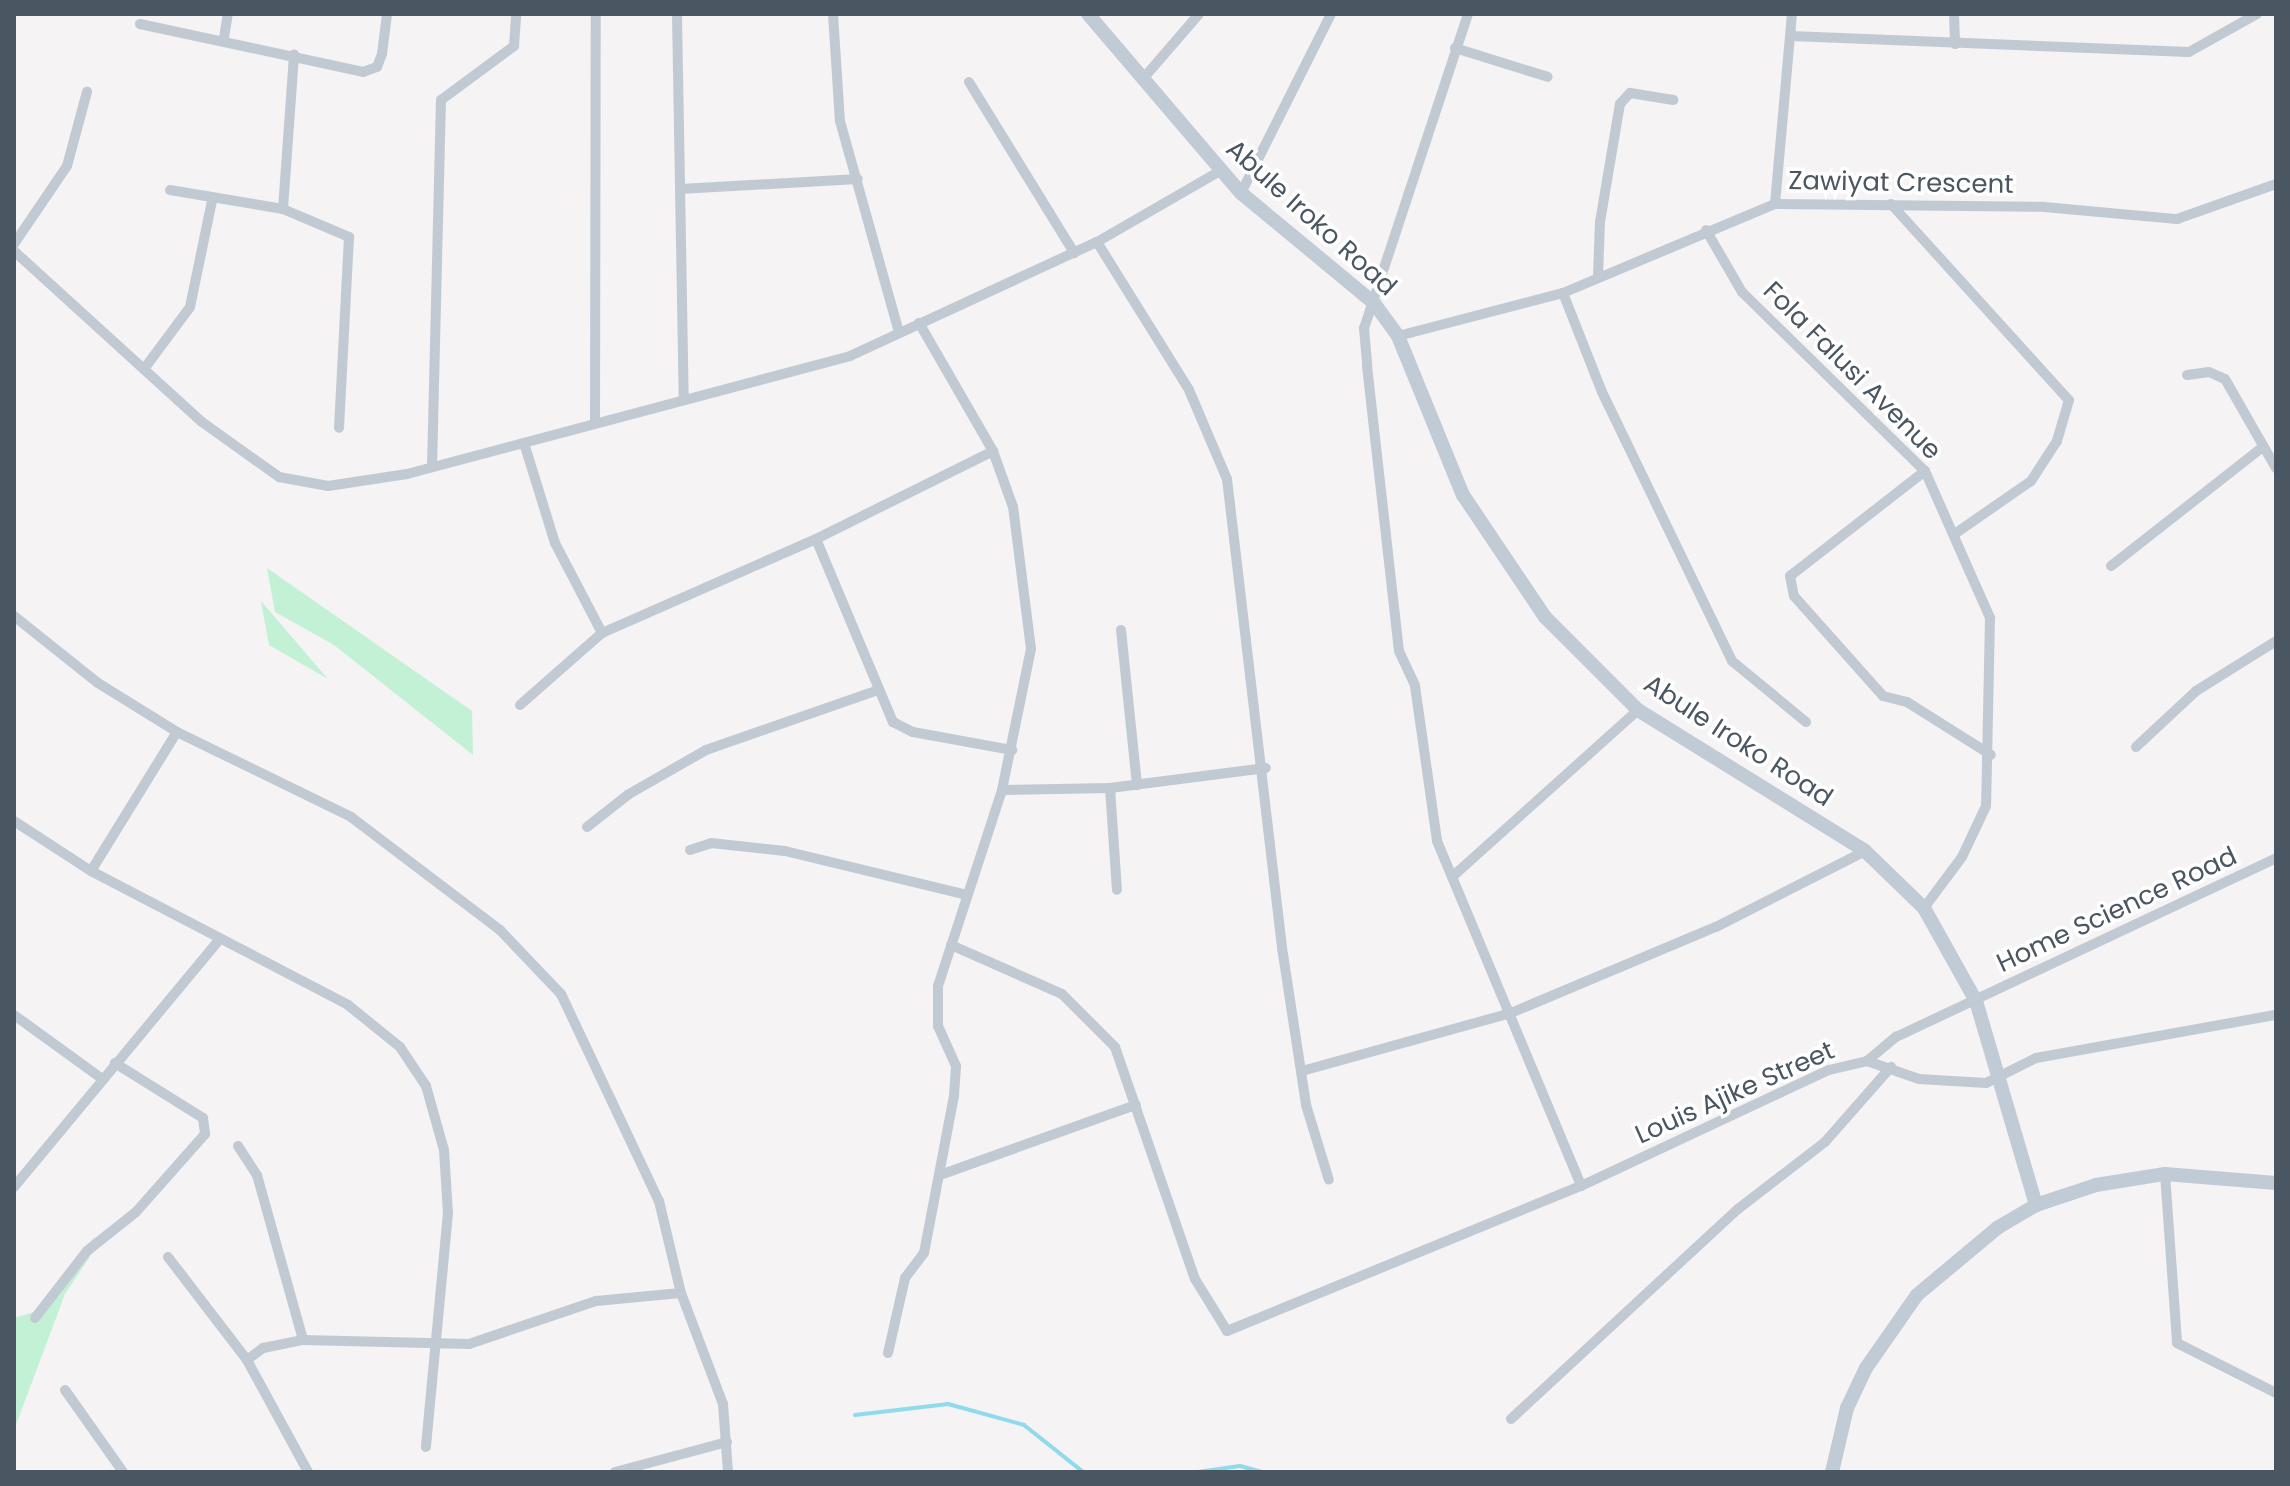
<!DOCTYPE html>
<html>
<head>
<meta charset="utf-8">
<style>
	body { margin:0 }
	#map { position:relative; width:2290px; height:1486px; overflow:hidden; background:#f5f3f3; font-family:Poppins,sans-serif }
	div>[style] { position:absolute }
	.green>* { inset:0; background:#c3f1d5 }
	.stream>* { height:4px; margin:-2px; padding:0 2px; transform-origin:2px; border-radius:2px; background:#90daee }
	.street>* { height:10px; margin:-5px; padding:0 5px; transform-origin:5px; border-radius:5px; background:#c1cad2 }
	.secondary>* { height:14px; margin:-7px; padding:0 7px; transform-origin:7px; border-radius:7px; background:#c1cbd6 }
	span { translate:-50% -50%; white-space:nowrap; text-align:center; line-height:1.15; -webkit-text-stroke:7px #fff; paint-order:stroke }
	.street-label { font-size:26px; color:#4a5661 }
	.frame { position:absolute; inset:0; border:16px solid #4a5661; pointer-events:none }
</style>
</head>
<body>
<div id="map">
	<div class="green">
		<i style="clip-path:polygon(267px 568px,472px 711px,473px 755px,334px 645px,275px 612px)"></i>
		<i style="clip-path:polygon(261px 601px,328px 679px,269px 645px)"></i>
		<i style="clip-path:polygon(95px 1236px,89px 1258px,65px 1294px,14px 1430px,14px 1318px,44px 1309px)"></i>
	</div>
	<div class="stream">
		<i style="left:855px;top:1415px;width:94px;rotate:-6.7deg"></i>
		<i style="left:948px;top:1404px;width:79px;rotate:15.4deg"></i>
		<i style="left:1024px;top:1425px;width:75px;rotate:38.5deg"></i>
		<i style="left:1198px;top:1472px;width:42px;rotate:-8.1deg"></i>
		<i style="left:1240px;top:1466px;width:24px;rotate:15deg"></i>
	</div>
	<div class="street">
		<i style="left:677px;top:14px;width:385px;rotate:89deg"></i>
		<i style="left:833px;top:14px;width:107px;rotate:86.3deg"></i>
		<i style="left:840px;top:121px;width:220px;rotate:74.4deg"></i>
		<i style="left:1468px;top:14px;width:331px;rotate:108.3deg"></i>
		<i style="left:1364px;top:328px;width:38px;rotate:85deg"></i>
		<i style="left:1367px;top:366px;width:287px;rotate:83.6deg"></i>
		<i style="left:1399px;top:651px;width:38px;rotate:65deg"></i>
		<i style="left:1415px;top:686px;width:157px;rotate:81.9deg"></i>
		<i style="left:1437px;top:841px;width:374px;rotate:67.3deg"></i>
		<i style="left:1954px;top:14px;width:30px;rotate:88deg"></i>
		<i style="left:140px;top:24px;width:228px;rotate:12.1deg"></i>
		<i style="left:363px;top:72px;width:15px;rotate:-20deg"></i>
		<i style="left:377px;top:67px;width:14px;rotate:-69deg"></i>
		<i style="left:382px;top:54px;width:40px;rotate:-82.9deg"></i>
		<i style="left:1791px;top:36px;width:398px;rotate:2.3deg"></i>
		<i style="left:2189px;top:52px;width:78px;rotate:-29.2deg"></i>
		<i style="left:224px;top:38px;width:24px;rotate:-81deg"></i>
		<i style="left:1455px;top:48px;width:97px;rotate:17.3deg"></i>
		<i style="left:1142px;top:80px;width:87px;rotate:-49.2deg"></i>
		<i style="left:969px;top:82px;width:201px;rotate:58.4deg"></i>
		<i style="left:680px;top:189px;width:178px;rotate:-3.2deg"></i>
		<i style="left:170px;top:190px;width:115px;rotate:9.5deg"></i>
		<i style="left:283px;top:209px;width:72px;rotate:23deg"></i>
		<i style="left:349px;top:237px;width:191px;rotate:93deg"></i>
		<i style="left:1241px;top:193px;width:200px;rotate:-63.3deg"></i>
		<i style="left:1775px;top:204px;width:191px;rotate:-84.9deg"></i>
		<i style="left:1891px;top:204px;width:265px;rotate:47.8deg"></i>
		<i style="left:2069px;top:400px;width:43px;rotate:106.3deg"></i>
		<i style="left:2057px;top:441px;width:48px;rotate:123deg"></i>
		<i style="left:2031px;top:481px;width:91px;rotate:145.3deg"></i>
		<i style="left:283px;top:209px;width:155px;rotate:-85.9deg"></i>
		<i style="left:1706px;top:230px;width:72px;rotate:59.9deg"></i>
		<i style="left:1742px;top:292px;width:256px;rotate:44.4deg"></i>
		<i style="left:1925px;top:471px;width:161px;rotate:66.1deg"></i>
		<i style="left:1990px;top:618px;width:188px;rotate:91.2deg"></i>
		<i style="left:1986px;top:806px;width:56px;rotate:115.2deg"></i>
		<i style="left:1962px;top:857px;width:64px;rotate:126.7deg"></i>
		<i style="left:1097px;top:242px;width:174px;rotate:58.1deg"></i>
		<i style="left:1189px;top:390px;width:97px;rotate:66.9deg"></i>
		<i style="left:1227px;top:479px;width:478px;rotate:83.3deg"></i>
		<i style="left:1283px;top:954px;width:153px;rotate:81.3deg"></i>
		<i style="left:1306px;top:1105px;width:78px;rotate:73deg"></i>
		<i style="left:14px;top:244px;width:94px;rotate:-55.8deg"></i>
		<i style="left:67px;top:166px;width:77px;rotate:-74.9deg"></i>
		<i style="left:14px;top:251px;width:254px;rotate:42.3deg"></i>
		<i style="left:202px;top:422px;width:95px;rotate:35.5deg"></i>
		<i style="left:279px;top:477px;width:50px;rotate:10.4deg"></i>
		<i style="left:328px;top:486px;width:80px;rotate:-8.6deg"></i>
		<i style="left:407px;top:474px;width:458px;rotate:-14.9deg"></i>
		<i style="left:850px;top:356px;width:272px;rotate:-24.8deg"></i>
		<i style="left:1097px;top:242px;width:142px;rotate:-30deg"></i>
		<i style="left:1598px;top:276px;width:54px;rotate:-87.9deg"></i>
		<i style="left:1600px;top:222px;width:120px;rotate:-80.4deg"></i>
		<i style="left:1620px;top:104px;width:15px;rotate:-48deg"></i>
		<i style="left:1630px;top:93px;width:44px;rotate:9.2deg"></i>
		<i style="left:1563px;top:293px;width:106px;rotate:68.5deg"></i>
		<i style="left:1602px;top:392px;width:299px;rotate:64.2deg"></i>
		<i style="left:1732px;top:661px;width:96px;rotate:39.5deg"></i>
		<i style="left:1398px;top:336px;width:171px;rotate:-14.6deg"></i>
		<i style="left:1563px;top:293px;width:230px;rotate:-22.8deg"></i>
		<i style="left:1775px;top:204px;width:269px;rotate:0.6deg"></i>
		<i style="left:2044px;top:207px;width:134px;rotate:5.2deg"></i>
		<i style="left:2177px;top:219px;width:105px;rotate:-19.5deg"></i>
		<i style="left:144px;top:369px;width:77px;rotate:-53.4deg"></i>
		<i style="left:190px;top:307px;width:108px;rotate:-78.3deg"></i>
		<i style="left:2187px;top:375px;width:22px;rotate:-8deg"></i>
		<i style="left:2209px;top:372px;width:17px;rotate:24deg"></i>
		<i style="left:2225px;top:379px;width:103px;rotate:60.2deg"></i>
		<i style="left:595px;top:422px;width:408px;rotate:-89.9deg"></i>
		<i style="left:524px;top:443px;width:105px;rotate:72.8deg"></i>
		<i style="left:555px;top:543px;width:102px;rotate:62.4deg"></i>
		<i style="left:432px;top:467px;width:367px;rotate:-88.6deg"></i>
		<i style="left:441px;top:100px;width:91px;rotate:-36.5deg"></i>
		<i style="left:514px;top:46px;width:32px;rotate:-86deg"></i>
		<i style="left:1925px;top:471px;width:171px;rotate:142.1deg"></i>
		<i style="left:1790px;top:576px;width:20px;rotate:79deg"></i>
		<i style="left:1794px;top:596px;width:134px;rotate:48.3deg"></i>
		<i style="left:1883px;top:696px;width:25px;rotate:14deg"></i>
		<i style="left:1907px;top:702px;width:99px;rotate:32.2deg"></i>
		<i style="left:816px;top:539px;width:199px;rotate:67.2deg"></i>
		<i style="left:893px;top:722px;width:22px;rotate:27deg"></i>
		<i style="left:913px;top:732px;width:101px;rotate:10.3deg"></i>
		<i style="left:2111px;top:566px;width:189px;rotate:-38.1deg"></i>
		<i style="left:14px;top:616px;width:107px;rotate:38.6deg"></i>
		<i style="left:98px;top:683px;width:93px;rotate:31.8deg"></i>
		<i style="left:177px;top:732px;width:194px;rotate:26deg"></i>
		<i style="left:351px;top:817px;width:187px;rotate:37.2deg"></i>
		<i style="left:500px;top:930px;width:88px;rotate:46.4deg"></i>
		<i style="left:561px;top:994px;width:229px;rotate:64.7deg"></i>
		<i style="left:659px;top:1201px;width:95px;rotate:76.6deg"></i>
		<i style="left:681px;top:1293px;width:119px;rotate:69.3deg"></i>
		<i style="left:723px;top:1404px;width:68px;rotate:85.8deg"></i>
		<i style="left:1121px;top:630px;width:156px;rotate:84.1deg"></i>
		<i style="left:520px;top:705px;width:109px;rotate:-41.3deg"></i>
		<i style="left:602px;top:633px;width:234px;rotate:-23.7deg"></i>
		<i style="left:816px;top:539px;width:198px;rotate:-26.4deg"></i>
		<i style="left:2136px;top:747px;width:82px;rotate:-43deg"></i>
		<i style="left:2196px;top:691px;width:94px;rotate:-32deg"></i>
		<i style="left:1110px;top:788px;width:102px;rotate:86.1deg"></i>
		<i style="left:1002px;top:790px;width:108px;rotate:-1.1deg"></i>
		<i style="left:1110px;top:788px;width:157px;rotate:-7.3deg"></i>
		<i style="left:14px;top:821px;width:92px;rotate:33deg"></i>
		<i style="left:91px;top:871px;width:290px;rotate:27.5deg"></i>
		<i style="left:348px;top:1005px;width:67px;rotate:38.9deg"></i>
		<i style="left:400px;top:1047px;width:47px;rotate:56.3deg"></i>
		<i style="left:426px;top:1086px;width:66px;rotate:74.3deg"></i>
		<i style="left:444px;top:1150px;width:63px;rotate:86.4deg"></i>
		<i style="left:448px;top:1213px;width:235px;rotate:95.4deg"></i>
		<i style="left:587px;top:827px;width:53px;rotate:-38.2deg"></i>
		<i style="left:629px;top:794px;width:89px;rotate:-29.7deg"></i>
		<i style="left:706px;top:750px;width:182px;rotate:-19.2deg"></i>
		<i style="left:690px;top:850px;width:22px;rotate:-18deg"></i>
		<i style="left:711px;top:843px;width:74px;rotate:6.2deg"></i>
		<i style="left:785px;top:851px;width:187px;rotate:13.6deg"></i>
		<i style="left:91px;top:871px;width:163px;rotate:-58.3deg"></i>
		<i style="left:1452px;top:877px;width:250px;rotate:-41.9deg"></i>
		<i style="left:951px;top:945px;width:121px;rotate:23.8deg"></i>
		<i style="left:1062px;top:994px;width:75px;rotate:45deg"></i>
		<i style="left:1115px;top:1047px;width:245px;rotate:71deg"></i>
		<i style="left:1195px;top:1279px;width:61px;rotate:58.4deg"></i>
		<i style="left:1227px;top:1331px;width:383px;rotate:-22.3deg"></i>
		<i style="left:1581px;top:1186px;width:274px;rotate:-25.1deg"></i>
		<i style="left:1829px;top:1070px;width:39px;rotate:-13deg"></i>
		<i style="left:1867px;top:1061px;width:55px;rotate:19.1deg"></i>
		<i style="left:1919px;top:1079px;width:67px;rotate:3.4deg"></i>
		<i style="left:1986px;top:1083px;width:56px;rotate:-26.6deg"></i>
		<i style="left:2036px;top:1058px;width:244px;rotate:-10.2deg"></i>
		<i style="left:14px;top:1015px;width:107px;rotate:35.9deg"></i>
		<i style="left:1867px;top:1061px;width:38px;rotate:-40deg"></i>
		<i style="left:1896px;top:1037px;width:420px;rotate:-25.2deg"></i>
		<i style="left:1302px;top:1071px;width:217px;rotate:-15.5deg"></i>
		<i style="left:1511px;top:1013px;width:222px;rotate:-22.8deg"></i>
		<i style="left:1716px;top:927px;width:167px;rotate:-27deg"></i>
		<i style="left:238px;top:1146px;width:35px;rotate:57deg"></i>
		<i style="left:257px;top:1175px;width:171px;rotate:74.4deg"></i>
		<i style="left:2165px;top:1174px;width:169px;rotate:85.9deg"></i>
		<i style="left:2177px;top:1343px;width:111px;rotate:26.8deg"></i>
		<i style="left:940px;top:1175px;width:208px;rotate:-19.7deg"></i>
		<i style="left:14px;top:1187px;width:320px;rotate:-50.3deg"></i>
		<i style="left:168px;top:1257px;width:130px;rotate:52.5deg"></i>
		<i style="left:247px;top:1360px;width:128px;rotate:61.4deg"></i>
		<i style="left:35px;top:1318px;width:85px;rotate:-52.2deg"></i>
		<i style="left:87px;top:1251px;width:63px;rotate:-38.5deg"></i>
		<i style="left:136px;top:1212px;width:104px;rotate:-48.5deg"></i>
		<i style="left:205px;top:1134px;width:16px;rotate:-97deg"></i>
		<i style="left:203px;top:1118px;width:104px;rotate:-148deg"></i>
		<i style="left:888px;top:1353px;width:77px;rotate:-77.2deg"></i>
		<i style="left:905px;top:1278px;width:31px;rotate:-53deg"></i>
		<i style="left:924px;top:1253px;width:161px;rotate:-79.2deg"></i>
		<i style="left:954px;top:1095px;width:29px;rotate:-86deg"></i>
		<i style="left:956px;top:1066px;width:44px;rotate:-114.2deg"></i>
		<i style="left:938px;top:1026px;width:40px;rotate:-90deg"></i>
		<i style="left:938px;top:986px;width:206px;rotate:-71.9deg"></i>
		<i style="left:1002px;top:790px;width:144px;rotate:-78.4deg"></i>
		<i style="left:1031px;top:649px;width:143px;rotate:-97.2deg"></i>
		<i style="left:1013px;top:507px;width:59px;rotate:-109.7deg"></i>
		<i style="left:993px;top:451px;width:148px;rotate:-120deg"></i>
		<i style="left:247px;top:1360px;width:20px;rotate:-37deg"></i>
		<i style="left:263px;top:1348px;width:41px;rotate:-11.3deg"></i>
		<i style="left:303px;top:1340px;width:166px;rotate:1.4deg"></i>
		<i style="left:469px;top:1344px;width:134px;rotate:-18.7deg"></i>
		<i style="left:596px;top:1301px;width:85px;rotate:-5.4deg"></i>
		<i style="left:65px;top:1390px;width:100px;rotate:54.7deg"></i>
		<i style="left:1511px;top:1419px;width:309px;rotate:-42.8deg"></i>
		<i style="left:1738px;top:1209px;width:110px;rotate:-37.6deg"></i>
		<i style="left:1825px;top:1142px;width:100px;rotate:-48.7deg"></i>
		<i style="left:615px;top:1472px;width:116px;rotate:-15deg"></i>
	</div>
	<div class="secondary">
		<i style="left:1088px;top:14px;width:235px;rotate:49.5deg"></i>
		<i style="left:1241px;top:193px;width:173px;rotate:39.6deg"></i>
		<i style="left:1374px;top:303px;width:41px;rotate:54deg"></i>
		<i style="left:1398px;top:336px;width:172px;rotate:67.8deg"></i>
		<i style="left:1463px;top:495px;width:147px;rotate:56.1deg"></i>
		<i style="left:1545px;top:617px;width:132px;rotate:45deg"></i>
		<i style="left:1638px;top:710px;width:267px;rotate:31.8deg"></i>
		<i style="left:1865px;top:851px;width:82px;rotate:44deg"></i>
		<i style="left:1924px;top:908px;width:107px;rotate:60.8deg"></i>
		<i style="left:1976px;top:1001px;width:213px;rotate:73.6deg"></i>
		<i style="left:1832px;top:1472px;width:66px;rotate:-76.8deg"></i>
		<i style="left:1847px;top:1408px;width:44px;rotate:-64.6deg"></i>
		<i style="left:1866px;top:1368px;width:89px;rotate:-55.1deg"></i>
		<i style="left:1917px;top:1295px;width:104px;rotate:-39.9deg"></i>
		<i style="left:1997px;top:1228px;width:45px;rotate:-30.5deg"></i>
		<i style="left:2036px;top:1205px;width:63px;rotate:-18.4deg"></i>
		<i style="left:2096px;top:1185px;width:70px;rotate:-9.1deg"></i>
		<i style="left:2165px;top:1174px;width:111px;rotate:4.6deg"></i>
	</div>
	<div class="street-label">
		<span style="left:1901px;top:183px;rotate:1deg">Zawiyat Crescent</span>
		<span style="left:1311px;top:218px;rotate:42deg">Abule Iroko Road</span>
		<span style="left:1852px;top:371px;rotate:45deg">Fola Falusi Avenue</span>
		<span style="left:1738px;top:741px;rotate:33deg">Abule Iroko Road</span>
		<span style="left:2117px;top:910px;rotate:-25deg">Home Science Road</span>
		<span style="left:1735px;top:1093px;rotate:-24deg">Louis Ajike Street</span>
	</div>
	<div class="frame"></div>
</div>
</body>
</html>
